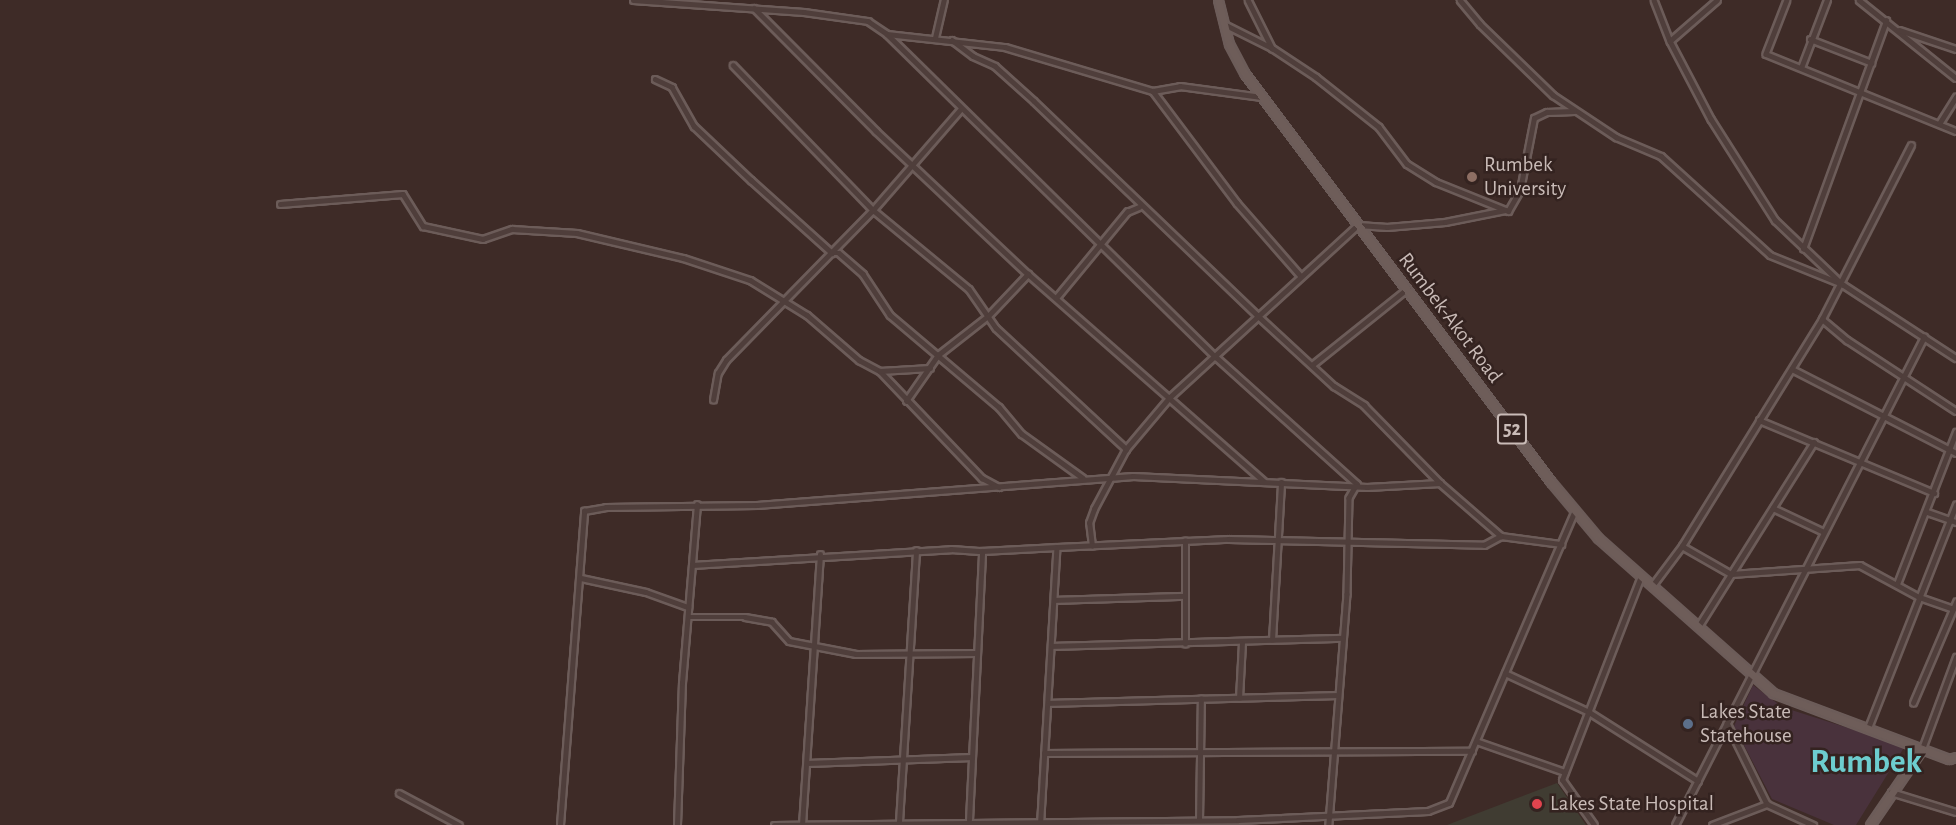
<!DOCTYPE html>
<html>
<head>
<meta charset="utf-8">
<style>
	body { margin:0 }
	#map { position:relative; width:1956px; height:825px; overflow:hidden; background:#3e2b27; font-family:"Alegreya Sans",sans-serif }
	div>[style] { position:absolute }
	.medical>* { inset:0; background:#403c32 }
	.green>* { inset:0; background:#49323c }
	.roads { filter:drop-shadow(2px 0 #6c5c59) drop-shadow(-2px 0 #6c5c59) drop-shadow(0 2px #6c5c59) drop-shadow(0 -2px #6c5c59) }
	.street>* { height:4.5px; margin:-2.25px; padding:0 2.25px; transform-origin:2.25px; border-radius:2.25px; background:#4f3e3b }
	.primary>* { height:7px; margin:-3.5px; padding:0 3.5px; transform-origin:3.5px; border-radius:3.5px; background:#6e5d59 }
	.dots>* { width:16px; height:16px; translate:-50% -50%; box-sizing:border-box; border:3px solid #342320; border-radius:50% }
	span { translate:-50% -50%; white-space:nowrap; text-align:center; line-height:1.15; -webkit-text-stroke:5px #342320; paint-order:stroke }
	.shield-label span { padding:2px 4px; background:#342320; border:2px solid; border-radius:4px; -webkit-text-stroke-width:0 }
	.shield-label { font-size:20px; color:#c9bbb7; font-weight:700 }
	.poi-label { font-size:21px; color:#c9bbb7 }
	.left { translate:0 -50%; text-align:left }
	.street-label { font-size:21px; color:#c9bbb7 }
	.town-label { font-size:33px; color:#6dcdcf; font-weight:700 }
</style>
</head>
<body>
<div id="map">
	<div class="medical">
		<i style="clip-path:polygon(1557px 783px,1586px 825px,1447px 825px)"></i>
	</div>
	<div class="green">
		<i style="clip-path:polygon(1753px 685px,1782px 707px,1905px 746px,1856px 825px,1834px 825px,1772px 799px,1734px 726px)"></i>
	</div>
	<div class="roads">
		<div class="street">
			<i style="left:633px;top:0;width:171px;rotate:4deg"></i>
			<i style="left:804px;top:12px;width:65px;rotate:8deg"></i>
			<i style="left:868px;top:21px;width:23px;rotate:34deg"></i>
			<i style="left:887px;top:34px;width:119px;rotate:6.3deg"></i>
			<i style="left:1005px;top:47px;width:154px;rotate:16.6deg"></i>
			<i style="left:1153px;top:91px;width:27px;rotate:-10deg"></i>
			<i style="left:1180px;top:86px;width:82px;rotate:7.7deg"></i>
			<i style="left:1248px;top:0;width:54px;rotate:63.4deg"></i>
			<i style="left:1460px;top:0;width:31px;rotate:50deg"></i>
			<i style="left:1480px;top:24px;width:102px;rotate:44.2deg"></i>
			<i style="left:1553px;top:95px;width:76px;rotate:33.7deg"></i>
			<i style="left:1616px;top:137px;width:49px;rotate:22.9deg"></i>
			<i style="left:1661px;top:156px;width:147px;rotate:42.2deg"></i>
			<i style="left:1770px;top:255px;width:78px;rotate:21.9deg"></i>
			<i style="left:1654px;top:0;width:44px;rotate:68.7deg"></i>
			<i style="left:1670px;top:41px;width:88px;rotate:62.3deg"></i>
			<i style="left:1711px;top:119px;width:120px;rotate:57.6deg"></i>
			<i style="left:1775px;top:220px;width:93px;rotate:43.7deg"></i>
			<i style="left:1842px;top:284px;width:136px;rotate:33deg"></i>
			<i style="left:1787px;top:0;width:58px;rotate:111.3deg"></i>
			<i style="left:1766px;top:54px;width:205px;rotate:22.1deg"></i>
			<i style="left:1859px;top:0;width:124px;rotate:38.8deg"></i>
			<i style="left:754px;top:8px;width:173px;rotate:45.2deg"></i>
			<i style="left:876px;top:131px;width:209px;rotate:43.3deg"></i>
			<i style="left:1028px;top:274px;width:314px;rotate:41.3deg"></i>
			<i style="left:1224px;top:24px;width:54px;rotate:26.6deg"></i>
			<i style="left:1272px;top:48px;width:53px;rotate:33.4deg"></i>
			<i style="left:1316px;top:77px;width:80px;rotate:38.4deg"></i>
			<i style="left:1379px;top:127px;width:46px;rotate:52.9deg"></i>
			<i style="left:1407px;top:164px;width:34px;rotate:32deg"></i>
			<i style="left:1436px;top:182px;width:78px;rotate:21.9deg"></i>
			<i style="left:1508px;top:211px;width:24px;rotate:-60deg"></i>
			<i style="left:1520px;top:190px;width:73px;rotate:-79deg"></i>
			<i style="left:1534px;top:118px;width:14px;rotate:-25deg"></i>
			<i style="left:1547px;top:112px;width:27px;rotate:-2deg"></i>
			<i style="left:1899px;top:30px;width:60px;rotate:18.4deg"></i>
			<i style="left:887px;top:34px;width:461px;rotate:44.5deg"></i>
			<i style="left:1216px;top:357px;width:190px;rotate:42deg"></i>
			<i style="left:1357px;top:484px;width:16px;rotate:120deg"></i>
			<i style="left:1349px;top:498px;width:96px;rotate:91.2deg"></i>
			<i style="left:1347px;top:594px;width:232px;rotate:94.5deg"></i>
			<i style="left:935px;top:38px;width:39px;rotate:-77deg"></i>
			<i style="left:1810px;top:39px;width:66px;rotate:21.2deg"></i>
			<i style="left:952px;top:40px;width:26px;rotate:37deg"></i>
			<i style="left:973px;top:56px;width:24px;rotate:24deg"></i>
			<i style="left:995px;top:66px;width:52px;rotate:41.9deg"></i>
			<i style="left:1034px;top:101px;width:309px;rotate:43.8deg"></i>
			<i style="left:1257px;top:315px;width:105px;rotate:42.7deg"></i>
			<i style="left:1334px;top:386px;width:36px;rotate:32deg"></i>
			<i style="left:1364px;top:405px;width:109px;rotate:45.7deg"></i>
			<i style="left:1440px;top:483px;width:81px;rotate:41deg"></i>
			<i style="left:1501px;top:536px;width:61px;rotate:7.6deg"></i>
			<i style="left:1670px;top:41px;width:62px;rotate:-41.1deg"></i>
			<i style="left:733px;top:65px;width:202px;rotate:46deg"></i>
			<i style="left:873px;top:210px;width:124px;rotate:39.5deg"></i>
			<i style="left:969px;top:289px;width:47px;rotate:55.3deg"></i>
			<i style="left:996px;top:328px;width:178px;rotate:42.9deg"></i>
			<i style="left:1801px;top:68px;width:73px;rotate:-69.1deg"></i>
			<i style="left:655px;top:79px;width:19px;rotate:25deg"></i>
			<i style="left:672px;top:87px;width:45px;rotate:60.6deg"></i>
			<i style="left:694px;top:126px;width:79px;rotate:43.5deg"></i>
			<i style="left:751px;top:180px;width:109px;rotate:42deg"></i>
			<i style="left:832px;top:253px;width:7px"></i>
			<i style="left:839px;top:253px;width:32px;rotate:41deg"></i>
			<i style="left:863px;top:274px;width:49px;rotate:56.6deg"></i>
			<i style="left:890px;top:315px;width:143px;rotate:40.2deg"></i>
			<i style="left:999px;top:407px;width:35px;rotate:50deg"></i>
			<i style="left:1022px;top:434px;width:75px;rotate:35.8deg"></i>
			<i style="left:1153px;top:91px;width:140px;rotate:53.1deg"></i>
			<i style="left:1237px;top:203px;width:97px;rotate:48.8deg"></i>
			<i style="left:1939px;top:124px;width:32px;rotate:-58deg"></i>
			<i style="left:280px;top:204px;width:123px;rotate:-4.6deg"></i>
			<i style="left:403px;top:194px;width:38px;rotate:58deg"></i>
			<i style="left:423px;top:226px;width:61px;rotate:12.2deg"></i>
			<i style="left:483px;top:239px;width:31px;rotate:-19deg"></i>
			<i style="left:512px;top:229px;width:65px;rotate:3.5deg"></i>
			<i style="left:577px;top:233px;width:109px;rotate:13.3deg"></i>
			<i style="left:683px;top:258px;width:71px;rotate:18.2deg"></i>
			<i style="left:750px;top:280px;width:67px;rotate:31.6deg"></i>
			<i style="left:807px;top:315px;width:69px;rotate:40.9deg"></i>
			<i style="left:859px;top:360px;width:24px;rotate:28deg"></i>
			<i style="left:880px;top:371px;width:148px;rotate:46.4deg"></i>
			<i style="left:982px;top:478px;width:19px;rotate:28deg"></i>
			<i style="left:1803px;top:249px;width:243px;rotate:-70deg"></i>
			<i style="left:1056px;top:298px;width:112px;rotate:-50.5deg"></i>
			<i style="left:1127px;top:212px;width:13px;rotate:-23deg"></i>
			<i style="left:1822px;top:319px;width:33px;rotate:40deg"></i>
			<i style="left:1847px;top:340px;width:130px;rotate:33.1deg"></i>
			<i style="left:1312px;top:365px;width:122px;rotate:-38.7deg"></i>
			<i style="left:1792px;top:369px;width:184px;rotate:27.1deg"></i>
			<i style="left:880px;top:371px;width:50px;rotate:-3.4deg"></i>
			<i style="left:713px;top:400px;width:27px;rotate:-80deg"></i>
			<i style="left:718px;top:373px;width:15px;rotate:-58deg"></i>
			<i style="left:726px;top:360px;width:210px;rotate:-45.6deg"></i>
			<i style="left:873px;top:210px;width:133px;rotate:-49deg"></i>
			<i style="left:906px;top:401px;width:56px;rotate:-55.2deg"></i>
			<i style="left:938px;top:355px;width:63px;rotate:-38deg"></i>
			<i style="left:988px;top:316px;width:58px;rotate:-46.4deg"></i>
			<i style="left:1759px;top:420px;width:190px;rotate:22.6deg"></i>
			<i style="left:1773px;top:508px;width:56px;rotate:25.2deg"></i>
			<i style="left:1927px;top:512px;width:31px;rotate:19deg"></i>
			<i style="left:1092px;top:546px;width:23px;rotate:-97deg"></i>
			<i style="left:1089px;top:523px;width:15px;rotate:-70deg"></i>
			<i style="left:1094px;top:509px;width:68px;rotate:-61.9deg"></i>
			<i style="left:1126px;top:449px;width:67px;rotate:-49.9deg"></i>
			<i style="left:1169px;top:398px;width:256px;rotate:-42.5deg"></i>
			<i style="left:1358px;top:225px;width:29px;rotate:4deg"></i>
			<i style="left:1387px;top:227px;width:58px;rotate:-4.9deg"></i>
			<i style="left:1445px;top:222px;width:61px;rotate:-11.3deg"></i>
			<i style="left:1682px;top:546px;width:56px;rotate:29.7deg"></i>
			<i style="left:1731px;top:574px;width:129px;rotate:-4deg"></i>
			<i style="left:1860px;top:565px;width:67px;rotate:28.5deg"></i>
			<i style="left:1919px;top:597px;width:36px;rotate:19deg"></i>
			<i style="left:1057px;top:547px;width:172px;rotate:-2.7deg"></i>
			<i style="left:1229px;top:539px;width:255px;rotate:1.3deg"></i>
			<i style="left:1484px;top:545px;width:19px;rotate:-28deg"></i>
			<i style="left:692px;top:565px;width:259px;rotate:-3.5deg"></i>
			<i style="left:951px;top:549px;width:31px;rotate:4deg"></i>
			<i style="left:982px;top:551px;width:75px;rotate:-3.1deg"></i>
			<i style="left:1057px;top:547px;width:273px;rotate:93.4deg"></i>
			<i style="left:581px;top:578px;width:66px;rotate:12.2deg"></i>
			<i style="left:646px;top:592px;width:45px;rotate:19.7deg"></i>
			<i style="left:1897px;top:584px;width:163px;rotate:-68.8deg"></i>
			<i style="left:1652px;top:586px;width:50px;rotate:-53.1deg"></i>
			<i style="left:1682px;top:546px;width:267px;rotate:-58.3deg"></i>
			<i style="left:1822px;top:319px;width:195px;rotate:-62.9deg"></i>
			<i style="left:1054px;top:600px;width:130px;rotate:-1.8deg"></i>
			<i style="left:688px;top:617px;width:57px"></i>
			<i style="left:745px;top:617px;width:27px;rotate:10deg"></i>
			<i style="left:772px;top:622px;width:25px;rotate:48deg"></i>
			<i style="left:789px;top:641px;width:68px;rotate:11deg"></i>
			<i style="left:856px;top:654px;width:121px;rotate:-0.5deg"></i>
			<i style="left:1698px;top:627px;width:218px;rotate:-57.9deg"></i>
			<i style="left:1272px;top:640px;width:158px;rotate:-86.7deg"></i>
			<i style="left:1185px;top:644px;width:103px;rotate:-90deg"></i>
			<i style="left:1052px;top:646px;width:290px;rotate:-1.6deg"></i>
			<i style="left:1505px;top:673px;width:93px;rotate:24.9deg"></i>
			<i style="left:1589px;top:712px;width:129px;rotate:32.3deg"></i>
			<i style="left:1239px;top:698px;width:55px;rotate:-86.9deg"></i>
			<i style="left:1048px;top:703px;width:288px;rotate:-1.6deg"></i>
			<i style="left:1913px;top:703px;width:110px;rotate:-66.9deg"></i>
			<i style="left:1727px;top:723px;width:90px;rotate:63.7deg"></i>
			<i style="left:1868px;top:728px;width:240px;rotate:-68.5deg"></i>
			<i style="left:1476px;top:741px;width:94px;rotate:19.2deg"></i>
			<i style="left:1922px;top:749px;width:98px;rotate:-69.7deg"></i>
			<i style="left:1044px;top:753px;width:428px;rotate:-0.3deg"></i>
			<i style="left:807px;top:763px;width:165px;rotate:-2.1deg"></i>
			<i style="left:1891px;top:792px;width:68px;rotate:17.1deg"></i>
			<i style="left:399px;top:793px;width:68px;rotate:28.1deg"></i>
			<i style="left:969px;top:820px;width:269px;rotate:-87.2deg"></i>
			<i style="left:1199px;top:820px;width:121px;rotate:-89.1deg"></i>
			<i style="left:899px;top:822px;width:272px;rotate:-86.4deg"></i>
			<i style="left:560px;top:825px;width:315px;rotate:-85.6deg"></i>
			<i style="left:584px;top:511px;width:22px;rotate:-10deg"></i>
			<i style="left:606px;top:507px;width:151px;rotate:-0.8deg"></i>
			<i style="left:757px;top:505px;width:377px;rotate:-4.4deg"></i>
			<i style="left:1133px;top:476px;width:234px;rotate:2.7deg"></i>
			<i style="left:1367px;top:487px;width:73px;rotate:-3.1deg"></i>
			<i style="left:677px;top:825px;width:142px;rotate:-88deg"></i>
			<i style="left:682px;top:683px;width:179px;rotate:-85.2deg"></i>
			<i style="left:774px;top:825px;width:464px;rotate:-0.6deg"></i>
			<i style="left:1238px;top:820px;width:190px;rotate:-2.7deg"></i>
			<i style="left:1428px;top:811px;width:22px;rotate:-21deg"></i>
			<i style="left:1449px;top:803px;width:318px;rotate:-66.7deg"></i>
			<i style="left:802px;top:825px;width:271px;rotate:-86.2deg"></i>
			<i style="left:1594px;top:825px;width:55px;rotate:-125.4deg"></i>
			<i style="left:1562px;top:780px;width:219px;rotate:-68.8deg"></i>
			<i style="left:1675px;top:825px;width:548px;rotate:-62.97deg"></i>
			<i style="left:1712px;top:825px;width:59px;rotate:-20.9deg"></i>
			<i style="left:1767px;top:804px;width:51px;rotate:24.5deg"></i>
		</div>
		<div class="primary">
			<i style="left:1218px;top:0;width:45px;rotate:76deg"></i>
			<i style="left:1229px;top:44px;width:34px;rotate:62deg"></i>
			<i style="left:1245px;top:74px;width:510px;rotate:53.13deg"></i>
			<i style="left:1551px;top:482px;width:73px;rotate:50deg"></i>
			<i style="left:1598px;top:538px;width:234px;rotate:41.5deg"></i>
			<i style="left:1773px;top:693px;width:188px;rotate:20.6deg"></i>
			<i style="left:1949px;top:759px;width:7px;rotate:-16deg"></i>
			<i style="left:1870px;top:825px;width:92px;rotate:-55.6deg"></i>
		</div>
	</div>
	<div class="dots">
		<i style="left:1472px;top:177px;background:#8d6e63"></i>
		<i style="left:1688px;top:724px;background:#5c6f8a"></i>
		<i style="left:1537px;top:804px;background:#e0444e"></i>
	</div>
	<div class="shield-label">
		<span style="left:1512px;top:429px">52</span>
	</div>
	<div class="poi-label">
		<span class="left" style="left:1484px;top:177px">Rumbek<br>University</span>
		<span class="left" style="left:1700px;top:724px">Lakes State<br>Statehouse</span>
		<span class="left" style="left:1550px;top:804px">Lakes State Hospital</span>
	</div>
	<div class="street-label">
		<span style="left:1450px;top:318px;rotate:53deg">Rumbek-Akot Road</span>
	</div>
	<div class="town-label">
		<span style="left:1866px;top:763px">Rumbek</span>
	</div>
</div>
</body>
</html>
